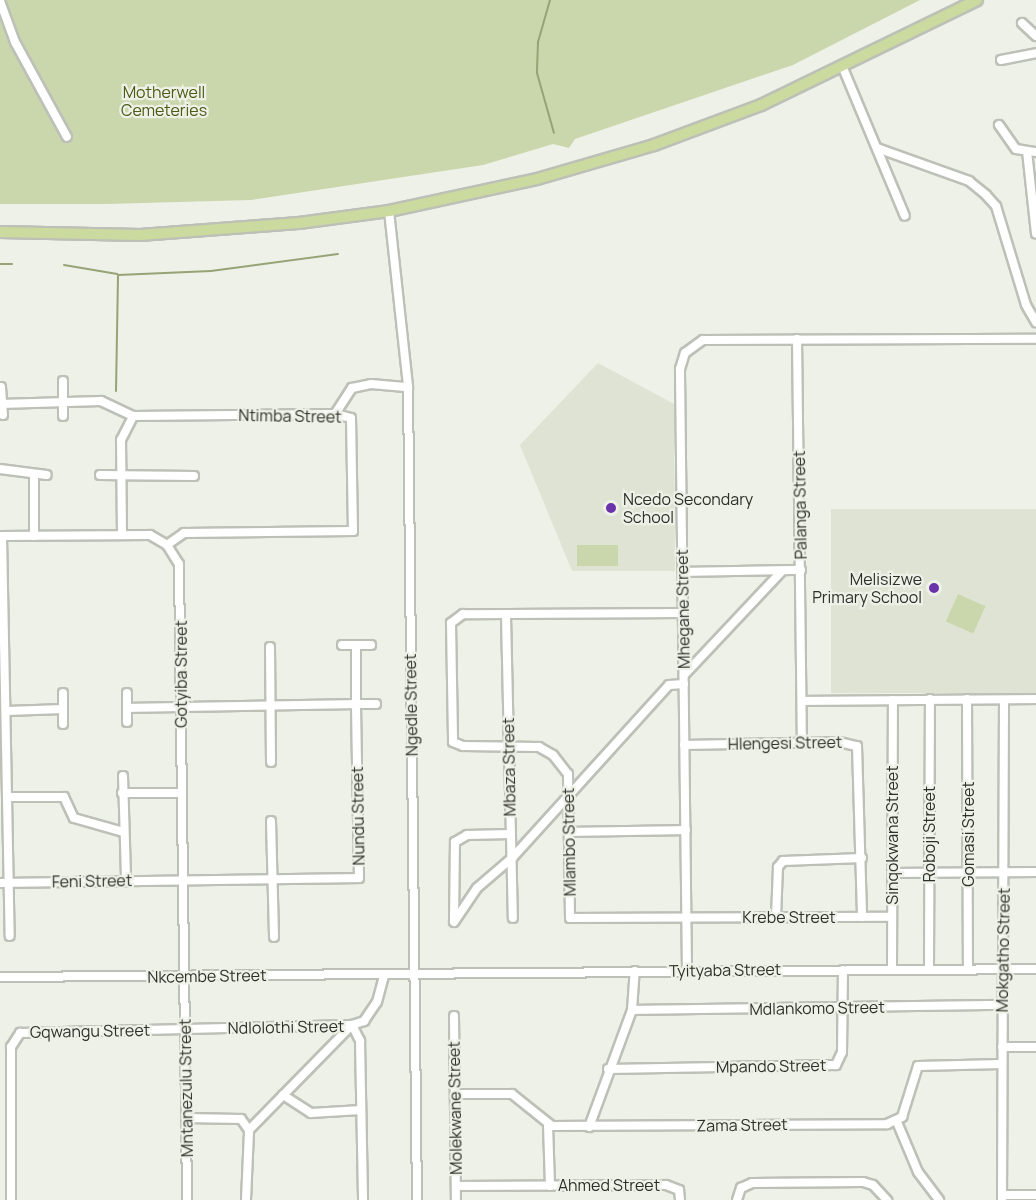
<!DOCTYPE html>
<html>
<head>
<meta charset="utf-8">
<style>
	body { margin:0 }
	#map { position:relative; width:1036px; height:1200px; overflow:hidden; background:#eef1e7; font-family:Manrope,sans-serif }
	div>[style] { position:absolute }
	.built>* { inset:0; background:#dee3d4; transform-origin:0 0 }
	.green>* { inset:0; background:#cad7ac; transform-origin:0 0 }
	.stream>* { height:2px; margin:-1px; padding:0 1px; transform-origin:1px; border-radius:1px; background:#96a376 }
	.roads { filter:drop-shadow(2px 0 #bdc0b7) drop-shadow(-2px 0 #bdc0b7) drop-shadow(0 2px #bdc0b7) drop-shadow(0 -2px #bdc0b7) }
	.minor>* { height:8px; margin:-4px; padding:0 4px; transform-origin:4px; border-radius:4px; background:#fff }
	.major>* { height:10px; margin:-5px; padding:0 5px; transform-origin:5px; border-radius:5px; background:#cbda9e }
	.dots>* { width:16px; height:16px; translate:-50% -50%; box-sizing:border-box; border:3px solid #eef1e7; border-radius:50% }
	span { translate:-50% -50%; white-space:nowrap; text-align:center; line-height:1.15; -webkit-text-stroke:4.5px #eef1e7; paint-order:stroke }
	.park-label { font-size:16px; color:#4c5b15 }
	.street-label { font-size:16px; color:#2e2f2b }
	.poi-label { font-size:16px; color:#2e2f2b }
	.left { translate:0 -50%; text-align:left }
	.right { translate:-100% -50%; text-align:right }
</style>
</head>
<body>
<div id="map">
	<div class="built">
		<i style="clip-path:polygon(598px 363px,674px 404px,675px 571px,572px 571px,520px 445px)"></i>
		<i style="left:1036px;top:509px;width:184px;height:205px;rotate:90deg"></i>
	</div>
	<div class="green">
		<i style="clip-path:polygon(0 0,920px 0,793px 65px,575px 139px,569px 148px,553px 144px,483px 165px,251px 200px,106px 204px,0 204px)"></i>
		<i style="left:618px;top:545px;width:21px;height:41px;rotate:90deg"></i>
		<i style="left:958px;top:594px;width:30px;height:30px;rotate:24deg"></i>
	</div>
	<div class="stream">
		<i style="left:550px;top:0;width:44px;rotate:105.9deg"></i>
		<i style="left:538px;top:42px;width:31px;rotate:92deg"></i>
		<i style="left:537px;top:73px;width:62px;rotate:74.2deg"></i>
		<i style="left:0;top:264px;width:12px"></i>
		<i style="left:64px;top:265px;width:54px;rotate:9.6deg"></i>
		<i style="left:116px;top:391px;width:116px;rotate:-89deg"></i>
		<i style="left:118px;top:275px;width:93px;rotate:-2.5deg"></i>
		<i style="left:211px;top:271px;width:128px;rotate:-7.6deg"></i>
	</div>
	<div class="roads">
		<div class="minor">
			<i style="left:0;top:1px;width:44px;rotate:69.9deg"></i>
			<i style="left:15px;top:42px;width:108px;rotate:61.3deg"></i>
			<i style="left:1022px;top:23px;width:19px;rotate:43deg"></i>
			<i style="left:1001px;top:60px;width:36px;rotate:-11deg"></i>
			<i style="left:843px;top:68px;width:160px;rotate:67.3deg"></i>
			<i style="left:999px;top:125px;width:29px;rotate:55deg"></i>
			<i style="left:1016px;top:149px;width:20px;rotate:9deg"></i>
			<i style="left:877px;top:148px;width:98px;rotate:19.7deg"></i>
			<i style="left:969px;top:181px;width:22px;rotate:39deg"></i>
			<i style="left:986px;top:195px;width:15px;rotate:48deg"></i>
			<i style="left:996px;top:206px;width:103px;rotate:73.1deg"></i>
			<i style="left:1026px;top:305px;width:20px;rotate:60deg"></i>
			<i style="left:1027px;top:151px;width:83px;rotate:83.8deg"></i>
			<i style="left:389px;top:211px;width:177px;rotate:83.8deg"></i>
			<i style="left:408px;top:387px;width:813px;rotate:89.37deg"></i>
			<i style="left:797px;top:339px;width:403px;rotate:89.3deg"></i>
			<i style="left:1px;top:387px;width:28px;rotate:86deg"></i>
			<i style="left:0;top:404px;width:101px;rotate:-1.7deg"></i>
			<i style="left:101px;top:401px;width:35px;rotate:25deg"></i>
			<i style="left:133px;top:416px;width:202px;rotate:-0.6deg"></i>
			<i style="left:335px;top:414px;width:16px;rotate:14deg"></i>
			<i style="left:351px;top:418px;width:113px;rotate:89deg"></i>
			<i style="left:353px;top:531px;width:169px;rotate:179.3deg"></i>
			<i style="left:184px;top:533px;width:21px;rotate:145deg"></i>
			<i style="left:335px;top:414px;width:31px;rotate:-57deg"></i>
			<i style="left:352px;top:388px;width:19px;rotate:-12deg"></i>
			<i style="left:371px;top:384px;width:37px;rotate:5deg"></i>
			<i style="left:63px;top:416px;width:35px;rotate:-90deg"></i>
			<i style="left:0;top:469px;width:47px;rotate:7.3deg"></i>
			<i style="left:100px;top:475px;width:94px;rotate:0.6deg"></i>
			<i style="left:34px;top:476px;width:60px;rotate:90deg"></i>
			<i style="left:122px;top:534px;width:94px;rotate:-90.6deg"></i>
			<i style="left:121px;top:440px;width:27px;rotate:-63deg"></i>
			<i style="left:0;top:536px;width:150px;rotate:-0.4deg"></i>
			<i style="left:150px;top:535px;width:20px;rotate:30deg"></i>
			<i style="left:167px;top:545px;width:22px;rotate:58deg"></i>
			<i style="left:179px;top:564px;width:636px;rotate:89.28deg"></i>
			<i style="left:2px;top:536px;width:400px;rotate:88.9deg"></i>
			<i style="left:683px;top:572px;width:118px;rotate:-1deg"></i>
			<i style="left:683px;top:613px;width:220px;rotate:179.7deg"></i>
			<i style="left:463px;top:614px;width:15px;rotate:143deg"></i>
			<i style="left:451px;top:623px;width:119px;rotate:89deg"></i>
			<i style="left:453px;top:742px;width:11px;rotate:22deg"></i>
			<i style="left:463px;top:746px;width:76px;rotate:0.8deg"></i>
			<i style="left:539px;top:747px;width:16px;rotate:30deg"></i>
			<i style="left:553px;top:755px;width:24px;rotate:52deg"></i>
			<i style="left:568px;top:774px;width:144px;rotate:89.2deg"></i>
			<i style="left:570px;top:918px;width:321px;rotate:-0.2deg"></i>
			<i style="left:506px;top:616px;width:302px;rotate:88.7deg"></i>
			<i style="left:342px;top:645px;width:29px"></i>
			<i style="left:356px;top:646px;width:58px;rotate:90deg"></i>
			<i style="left:356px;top:704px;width:20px"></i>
			<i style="left:270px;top:647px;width:115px;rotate:89.5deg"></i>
			<i style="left:684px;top:675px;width:143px;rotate:-46.7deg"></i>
			<i style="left:63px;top:693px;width:31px;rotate:90deg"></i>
			<i style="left:127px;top:693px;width:29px;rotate:90deg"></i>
			<i style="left:967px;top:699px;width:270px;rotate:89.8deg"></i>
			<i style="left:802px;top:701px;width:234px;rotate:-0.5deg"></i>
			<i style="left:7px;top:711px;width:56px;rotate:-2deg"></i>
			<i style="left:684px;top:745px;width:155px;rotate:-1.1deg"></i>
			<i style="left:839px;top:742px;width:18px;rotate:13deg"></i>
			<i style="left:857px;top:746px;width:171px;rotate:88.3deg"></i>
			<i style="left:123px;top:776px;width:104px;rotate:88.3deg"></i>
			<i style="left:122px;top:793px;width:59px"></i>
			<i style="left:7px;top:797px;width:57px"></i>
			<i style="left:64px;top:797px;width:23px;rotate:65deg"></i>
			<i style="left:74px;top:818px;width:51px;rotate:15.9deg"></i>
			<i style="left:271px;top:821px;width:116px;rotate:88.5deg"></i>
			<i style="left:569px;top:832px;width:117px;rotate:-1deg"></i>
			<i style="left:892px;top:873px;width:144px;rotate:-0.4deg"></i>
			<i style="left:0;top:883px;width:359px;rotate:-0.8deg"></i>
			<i style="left:359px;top:878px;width:174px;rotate:-91deg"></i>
			<i style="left:356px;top:704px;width:229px;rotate:179deg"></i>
			<i style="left:776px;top:917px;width:50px;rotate:-87.7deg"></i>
			<i style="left:778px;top:867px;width:8px;rotate:-50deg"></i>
			<i style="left:783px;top:861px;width:79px;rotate:-2.2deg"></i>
			<i style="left:454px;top:921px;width:79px;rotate:-89.3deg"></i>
			<i style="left:455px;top:842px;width:14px;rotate:-30deg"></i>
			<i style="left:467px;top:835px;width:44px;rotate:-1.3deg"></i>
			<i style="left:454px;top:922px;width:41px;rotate:-55.9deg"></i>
			<i style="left:477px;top:888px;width:48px;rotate:-40.7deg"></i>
			<i style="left:513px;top:857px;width:232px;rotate:-47.8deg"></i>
			<i style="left:669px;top:685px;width:15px;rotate:-4deg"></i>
			<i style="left:892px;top:969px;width:269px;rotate:-89.8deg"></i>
			<i style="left:929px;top:969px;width:270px;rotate:-89.8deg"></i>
			<i style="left:687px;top:971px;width:602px;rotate:-90.67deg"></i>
			<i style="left:680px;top:369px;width:17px;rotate:-73deg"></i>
			<i style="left:685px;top:353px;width:22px;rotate:-36deg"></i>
			<i style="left:703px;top:340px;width:333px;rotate:-0.2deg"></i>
			<i style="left:0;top:977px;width:1036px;rotate:-0.44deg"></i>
			<i style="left:632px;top:1010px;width:370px;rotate:-0.8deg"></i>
			<i style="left:454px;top:1016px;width:184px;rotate:89.4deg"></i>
			<i style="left:1002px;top:1047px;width:34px"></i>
			<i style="left:608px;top:1069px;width:228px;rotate:-1deg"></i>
			<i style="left:836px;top:1065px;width:14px;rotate:-65deg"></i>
			<i style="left:842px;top:1052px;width:82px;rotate:-89.3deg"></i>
			<i style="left:455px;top:1094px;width:57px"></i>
			<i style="left:512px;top:1094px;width:51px;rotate:38.7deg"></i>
			<i style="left:552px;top:1126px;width:335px;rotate:-0.3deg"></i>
			<i style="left:887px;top:1124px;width:17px;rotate:-25deg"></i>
			<i style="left:902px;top:1117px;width:53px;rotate:-72.6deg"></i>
			<i style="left:918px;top:1066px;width:84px;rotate:-1.4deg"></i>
			<i style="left:283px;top:1095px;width:33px;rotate:33deg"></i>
			<i style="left:311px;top:1113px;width:50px;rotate:-3.4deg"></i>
			<i style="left:186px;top:1118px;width:55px;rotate:1deg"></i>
			<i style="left:241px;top:1119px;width:14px;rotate:54deg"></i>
			<i style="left:897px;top:1122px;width:54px;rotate:67.2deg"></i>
			<i style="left:918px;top:1172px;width:35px;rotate:53deg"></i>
			<i style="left:548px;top:1125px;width:61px;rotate:88.1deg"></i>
			<i style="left:589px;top:1127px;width:125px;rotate:-69.8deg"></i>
			<i style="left:632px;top:1010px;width:39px;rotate:-86deg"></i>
			<i style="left:456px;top:1186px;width:210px;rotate:-0.3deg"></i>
			<i style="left:666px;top:1185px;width:14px;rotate:21deg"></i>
			<i style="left:679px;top:1190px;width:10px;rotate:84deg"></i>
			<i style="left:1003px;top:1195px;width:33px"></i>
			<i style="left:11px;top:1200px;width:153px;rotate:-90deg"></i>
			<i style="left:11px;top:1047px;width:17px;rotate:-57deg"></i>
			<i style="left:20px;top:1033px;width:332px;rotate:-1.4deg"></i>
			<i style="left:352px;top:1025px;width:18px;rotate:63deg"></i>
			<i style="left:360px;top:1041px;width:159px;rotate:88.9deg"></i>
			<i style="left:246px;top:1200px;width:70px;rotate:-87.5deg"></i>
			<i style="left:249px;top:1130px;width:147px;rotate:-45.6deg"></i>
			<i style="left:352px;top:1025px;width:13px;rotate:-18deg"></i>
			<i style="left:364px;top:1021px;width:23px;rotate:-56deg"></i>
			<i style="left:377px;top:1002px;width:28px;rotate:-75deg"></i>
			<i style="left:737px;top:1200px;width:13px;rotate:-72deg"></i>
			<i style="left:741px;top:1188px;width:12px;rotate:-24deg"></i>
			<i style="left:752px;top:1183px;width:111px;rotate:-0.5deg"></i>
			<i style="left:863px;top:1182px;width:10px;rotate:17deg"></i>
			<i style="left:873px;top:1185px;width:21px;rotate:47deg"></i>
			<i style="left:1002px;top:1200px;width:500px;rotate:-89.77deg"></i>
		</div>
		<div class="major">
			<i style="left:0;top:232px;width:140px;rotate:1.2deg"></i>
			<i style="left:140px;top:235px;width:159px;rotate:-4.3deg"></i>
			<i style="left:299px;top:223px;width:91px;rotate:-7.6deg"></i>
			<i style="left:389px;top:211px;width:151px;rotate:-12.2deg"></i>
			<i style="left:537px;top:179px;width:122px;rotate:-16.2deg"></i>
			<i style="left:654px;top:145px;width:114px;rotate:-20.5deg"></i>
			<i style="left:761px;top:105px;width:240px;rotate:-25.9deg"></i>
		</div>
	</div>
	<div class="dots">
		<i style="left:611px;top:508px;background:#6b33a9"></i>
		<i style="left:934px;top:588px;background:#6b33a9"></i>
	</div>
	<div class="park-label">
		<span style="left:164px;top:101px">Motherwell<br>Cemeteries</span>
	</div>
	<div class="street-label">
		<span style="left:290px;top:416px;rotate:1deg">Ntimba Street</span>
		<span style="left:800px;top:505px;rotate:-91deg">Palanga Street</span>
		<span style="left:683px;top:609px;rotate:-91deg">Mhegane Street</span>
		<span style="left:181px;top:674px;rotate:-90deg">Gotyiba Street</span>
		<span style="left:411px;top:705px;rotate:-91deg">Ngedle Street</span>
		<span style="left:785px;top:743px;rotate:-1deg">Hlengesi Street</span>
		<span style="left:509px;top:767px;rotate:-91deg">Mbaza Street</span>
		<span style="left:358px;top:816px;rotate:-91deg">Nundu Street</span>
		<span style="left:929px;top:834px;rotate:-90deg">Roboji Street</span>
		<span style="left:968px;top:834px;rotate:-90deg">Gomasi Street</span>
		<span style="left:892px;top:835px;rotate:-90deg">Sinqokwana Street</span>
		<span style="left:569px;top:842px;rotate:-91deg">Mlambo Street</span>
		<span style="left:92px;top:881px;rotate:-1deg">Feni Street</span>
		<span style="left:789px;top:917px">Krebe Street</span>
		<span style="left:1003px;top:950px;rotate:-89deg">Mokgatho Street</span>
		<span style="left:725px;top:970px;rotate:-1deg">Tyityaba Street</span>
		<span style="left:207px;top:976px;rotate:-1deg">Nkcembe Street</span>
		<span style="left:817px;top:1008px;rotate:-1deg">Mdlankomo Street</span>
		<span style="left:286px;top:1027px;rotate:-1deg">Ndlolothi Street</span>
		<span style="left:90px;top:1031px;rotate:-1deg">Gqwangu Street</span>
		<span style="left:771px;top:1066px;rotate:-1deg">Mpando Street</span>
		<span style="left:186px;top:1088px;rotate:-91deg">Mntanezulu Street</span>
		<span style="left:455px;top:1108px;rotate:-91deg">Molekwane Street</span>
		<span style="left:742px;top:1125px;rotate:-1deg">Zama Street</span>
		<span style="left:609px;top:1185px">Ahmed Street</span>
	</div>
	<div class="poi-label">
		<span class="left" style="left:623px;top:508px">Ncedo Secondary<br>School</span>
		<span class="right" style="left:922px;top:588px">Melisizwe<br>Primary School</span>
	</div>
</div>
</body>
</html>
